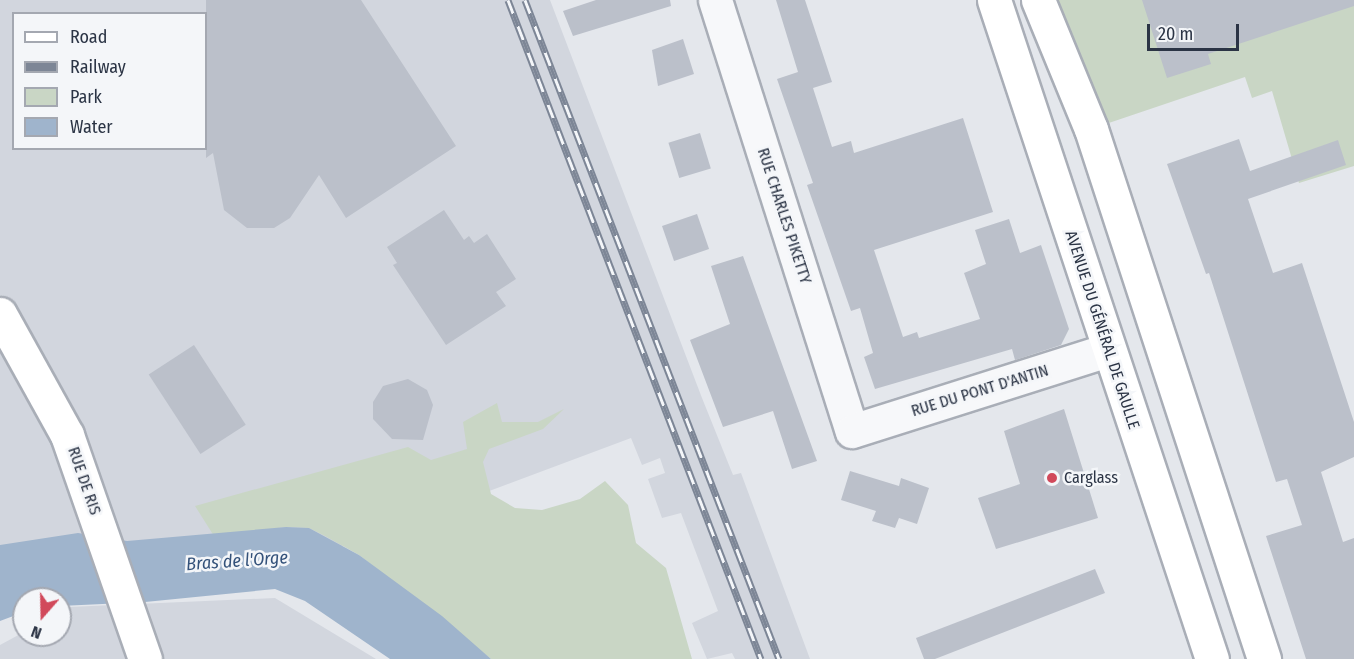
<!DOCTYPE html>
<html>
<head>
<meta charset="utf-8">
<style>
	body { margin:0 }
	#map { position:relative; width:1354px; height:659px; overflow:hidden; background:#e4e7ec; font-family:"Fira Sans Condensed",sans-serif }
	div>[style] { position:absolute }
	.built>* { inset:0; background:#d2d6de }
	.green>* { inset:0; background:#c9d6c5 }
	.water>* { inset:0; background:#9fb4cc }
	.building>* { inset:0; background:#bbc0ca; transform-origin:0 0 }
	.roads { filter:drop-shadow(2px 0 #a9aeb7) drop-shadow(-2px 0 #a9aeb7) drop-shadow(0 2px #a9aeb7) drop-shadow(0 -2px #a9aeb7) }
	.minor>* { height:33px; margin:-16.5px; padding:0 16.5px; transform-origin:16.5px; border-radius:16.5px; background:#f7f8fa }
	.major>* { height:33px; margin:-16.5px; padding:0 16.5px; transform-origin:16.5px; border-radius:16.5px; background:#fff }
	.rail>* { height:7px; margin-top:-3.5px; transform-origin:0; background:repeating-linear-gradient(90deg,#f4f6f9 0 14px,#7d8696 0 28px); box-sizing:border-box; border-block:2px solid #7d8696 }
	.dots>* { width:16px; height:16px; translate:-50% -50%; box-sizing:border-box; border:3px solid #f4f6f9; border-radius:50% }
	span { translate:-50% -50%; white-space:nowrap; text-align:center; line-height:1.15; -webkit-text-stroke:5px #f4f6f9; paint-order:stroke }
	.street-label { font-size:16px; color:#2b3445 }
	.poi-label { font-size:16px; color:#2b3445 }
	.left { translate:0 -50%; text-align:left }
	.water-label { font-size:18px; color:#34527a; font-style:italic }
	.legend { position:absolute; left:12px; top:12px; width:195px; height:138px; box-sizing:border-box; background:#f4f6f9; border:2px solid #a4a8b1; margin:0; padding:8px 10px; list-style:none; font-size:18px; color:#2b3445 }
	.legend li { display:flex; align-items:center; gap:12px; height:30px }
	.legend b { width:30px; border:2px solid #a4a8b1 }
	.north { position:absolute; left:12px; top:587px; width:60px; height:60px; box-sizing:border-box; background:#f4f6f9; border:2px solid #a4a8b1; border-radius:50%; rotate:200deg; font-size:16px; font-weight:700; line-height:24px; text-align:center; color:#2b3445 }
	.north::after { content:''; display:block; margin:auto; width:21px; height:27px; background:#d1495b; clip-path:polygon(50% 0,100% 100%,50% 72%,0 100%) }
	.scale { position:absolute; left:1147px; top:24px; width:92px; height:27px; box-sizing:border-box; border:3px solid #2b3445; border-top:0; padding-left:8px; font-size:18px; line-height:21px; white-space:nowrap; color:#2b3445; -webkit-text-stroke:4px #f4f6f9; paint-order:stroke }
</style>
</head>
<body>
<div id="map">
	<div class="built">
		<i style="clip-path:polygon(evenodd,0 0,550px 0,702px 398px,733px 475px,741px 473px,810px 659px,735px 659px,732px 653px,707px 659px,692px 623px,718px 611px,681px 513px,662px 518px,648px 479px,665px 473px,660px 458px,642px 465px,631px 438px,315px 556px,0 593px,0 0,14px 14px,206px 14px,206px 148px,14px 148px,14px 14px)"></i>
		<i style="clip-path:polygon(275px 598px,376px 659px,0 659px,0 645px,24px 632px,60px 635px,60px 612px,69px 607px)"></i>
	</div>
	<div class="green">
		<i style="clip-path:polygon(1038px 0,1354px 0,1354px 166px,1299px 183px,1272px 91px,1252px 98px,1245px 77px,1091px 129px)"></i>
		<i style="clip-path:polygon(497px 403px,502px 422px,538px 422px,564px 409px,543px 429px,489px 449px,483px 462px,491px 494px,515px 508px,542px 510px,580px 499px,605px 481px,628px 505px,636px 543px,666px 568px,692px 659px,491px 659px,359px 555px,325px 536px,309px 528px,286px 527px,214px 536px,195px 506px,408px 447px,431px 460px,467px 449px,463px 422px)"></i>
	</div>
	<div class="water">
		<i style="clip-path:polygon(286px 527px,309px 528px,359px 555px,442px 616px,491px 659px,390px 659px,305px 601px,275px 589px,145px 602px,60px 606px,60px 599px,24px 599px,24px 612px,0 621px,0 545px,78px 533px,127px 541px)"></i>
	</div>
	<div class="building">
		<i style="clip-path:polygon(206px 0,361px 0,456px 146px,346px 218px,319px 175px,290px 218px,274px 228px,247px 228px,224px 210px,213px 153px,206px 158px)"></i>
		<i style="clip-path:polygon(596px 0,670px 0,671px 6px,573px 36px,563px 11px)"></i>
		<i style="clip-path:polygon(776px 0,805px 0,832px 82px,813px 88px,832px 147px,851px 141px,854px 153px,963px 118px,993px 212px,874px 250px,903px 337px,917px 332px,919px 338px,980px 319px,964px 273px,986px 264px,975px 230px,1009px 219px,1020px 253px,1041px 245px,1069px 329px,1061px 345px,1015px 360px,1012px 349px,875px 389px,864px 357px,873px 353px,860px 308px,851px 311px,807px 185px,813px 183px,777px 79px,798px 72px)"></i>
		<i style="clip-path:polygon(1142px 0,1354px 0,1354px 6px,1208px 54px,1211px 64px,1167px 78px)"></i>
		<i style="clip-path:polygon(683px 39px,694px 74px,658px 86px,652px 50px)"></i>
		<i style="left:700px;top:133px;width:37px;height:33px;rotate:73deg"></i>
		<i style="clip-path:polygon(1239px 139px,1250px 171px,1338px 140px,1346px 165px,1248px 199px,1273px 273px,1302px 263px,1354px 422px,1354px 457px,1321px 472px,1343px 542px,1354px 538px,1354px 659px,1306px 659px,1266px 536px,1302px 525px,1287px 479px,1276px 482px,1209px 273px,1206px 274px,1167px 164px)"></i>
		<i style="clip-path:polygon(444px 210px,464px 240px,469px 236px,474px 243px,487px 234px,516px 279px,496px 292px,506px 306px,446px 345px,393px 265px,397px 263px,387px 247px)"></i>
		<i style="left:697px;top:214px;width:37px;height:37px;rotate:71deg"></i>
		<i style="clip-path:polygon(743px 256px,817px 461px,792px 469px,773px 411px,723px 427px,690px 340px,730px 324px,711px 266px)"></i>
		<i style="left:194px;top:345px;width:95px;height:54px;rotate:57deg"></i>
		<i style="clip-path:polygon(408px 379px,427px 390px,433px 405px,423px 440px,392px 439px,373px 419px,373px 402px,383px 386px)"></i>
		<i style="clip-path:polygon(1064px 409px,1098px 518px,996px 549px,978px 498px,1020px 484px,1004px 431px)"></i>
		<i style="clip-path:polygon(850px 471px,899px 486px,901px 478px,929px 488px,917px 524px,899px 518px,895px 528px,872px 521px,876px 511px,841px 500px)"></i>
		<i style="clip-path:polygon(1095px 569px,1105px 593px,935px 659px,924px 659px,916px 638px)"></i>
	</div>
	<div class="roads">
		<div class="minor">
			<i style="left:715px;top:0;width:452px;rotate:72.4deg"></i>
			<i style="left:852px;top:431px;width:269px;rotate:-17.6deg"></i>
		</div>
		<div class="major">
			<i style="left:994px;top:0;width:694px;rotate:71.7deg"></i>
			<i style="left:1038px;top:0;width:139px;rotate:67.7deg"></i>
			<i style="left:1091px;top:129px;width:558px;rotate:71.92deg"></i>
			<i style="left:0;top:314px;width:138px;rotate:61deg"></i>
			<i style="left:67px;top:435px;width:237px;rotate:70.8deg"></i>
		</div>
	</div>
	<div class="rail">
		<i style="left:508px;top:0;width:706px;rotate:69deg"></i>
		<i style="left:525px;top:0;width:706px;rotate:68.92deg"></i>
	</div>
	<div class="dots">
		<i style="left:1052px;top:478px;background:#d1495b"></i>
	</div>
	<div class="street-label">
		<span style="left:784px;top:216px;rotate:72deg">RUE CHARLES PIKETTY</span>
		<span style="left:1102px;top:330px;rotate:72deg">AVENUE DU GÉNÉRAL DE GAULLE</span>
		<span style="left:980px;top:391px;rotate:-17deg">RUE DU PONT D'ANTIN</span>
		<span style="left:84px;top:481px;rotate:71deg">RUE DE RIS</span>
	</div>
	<div class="poi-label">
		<span class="left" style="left:1064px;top:478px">Carglass</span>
	</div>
	<div class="water-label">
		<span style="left:237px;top:561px;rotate:-4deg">Bras de l'Orge</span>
	</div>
	<ul class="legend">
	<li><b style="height:8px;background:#fff"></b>Road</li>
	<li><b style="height:8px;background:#7d8696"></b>Railway</li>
	<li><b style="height:16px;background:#c9d6c5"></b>Park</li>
	<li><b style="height:16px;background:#9fb4cc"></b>Water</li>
	</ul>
	<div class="north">N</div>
	<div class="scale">20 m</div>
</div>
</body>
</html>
